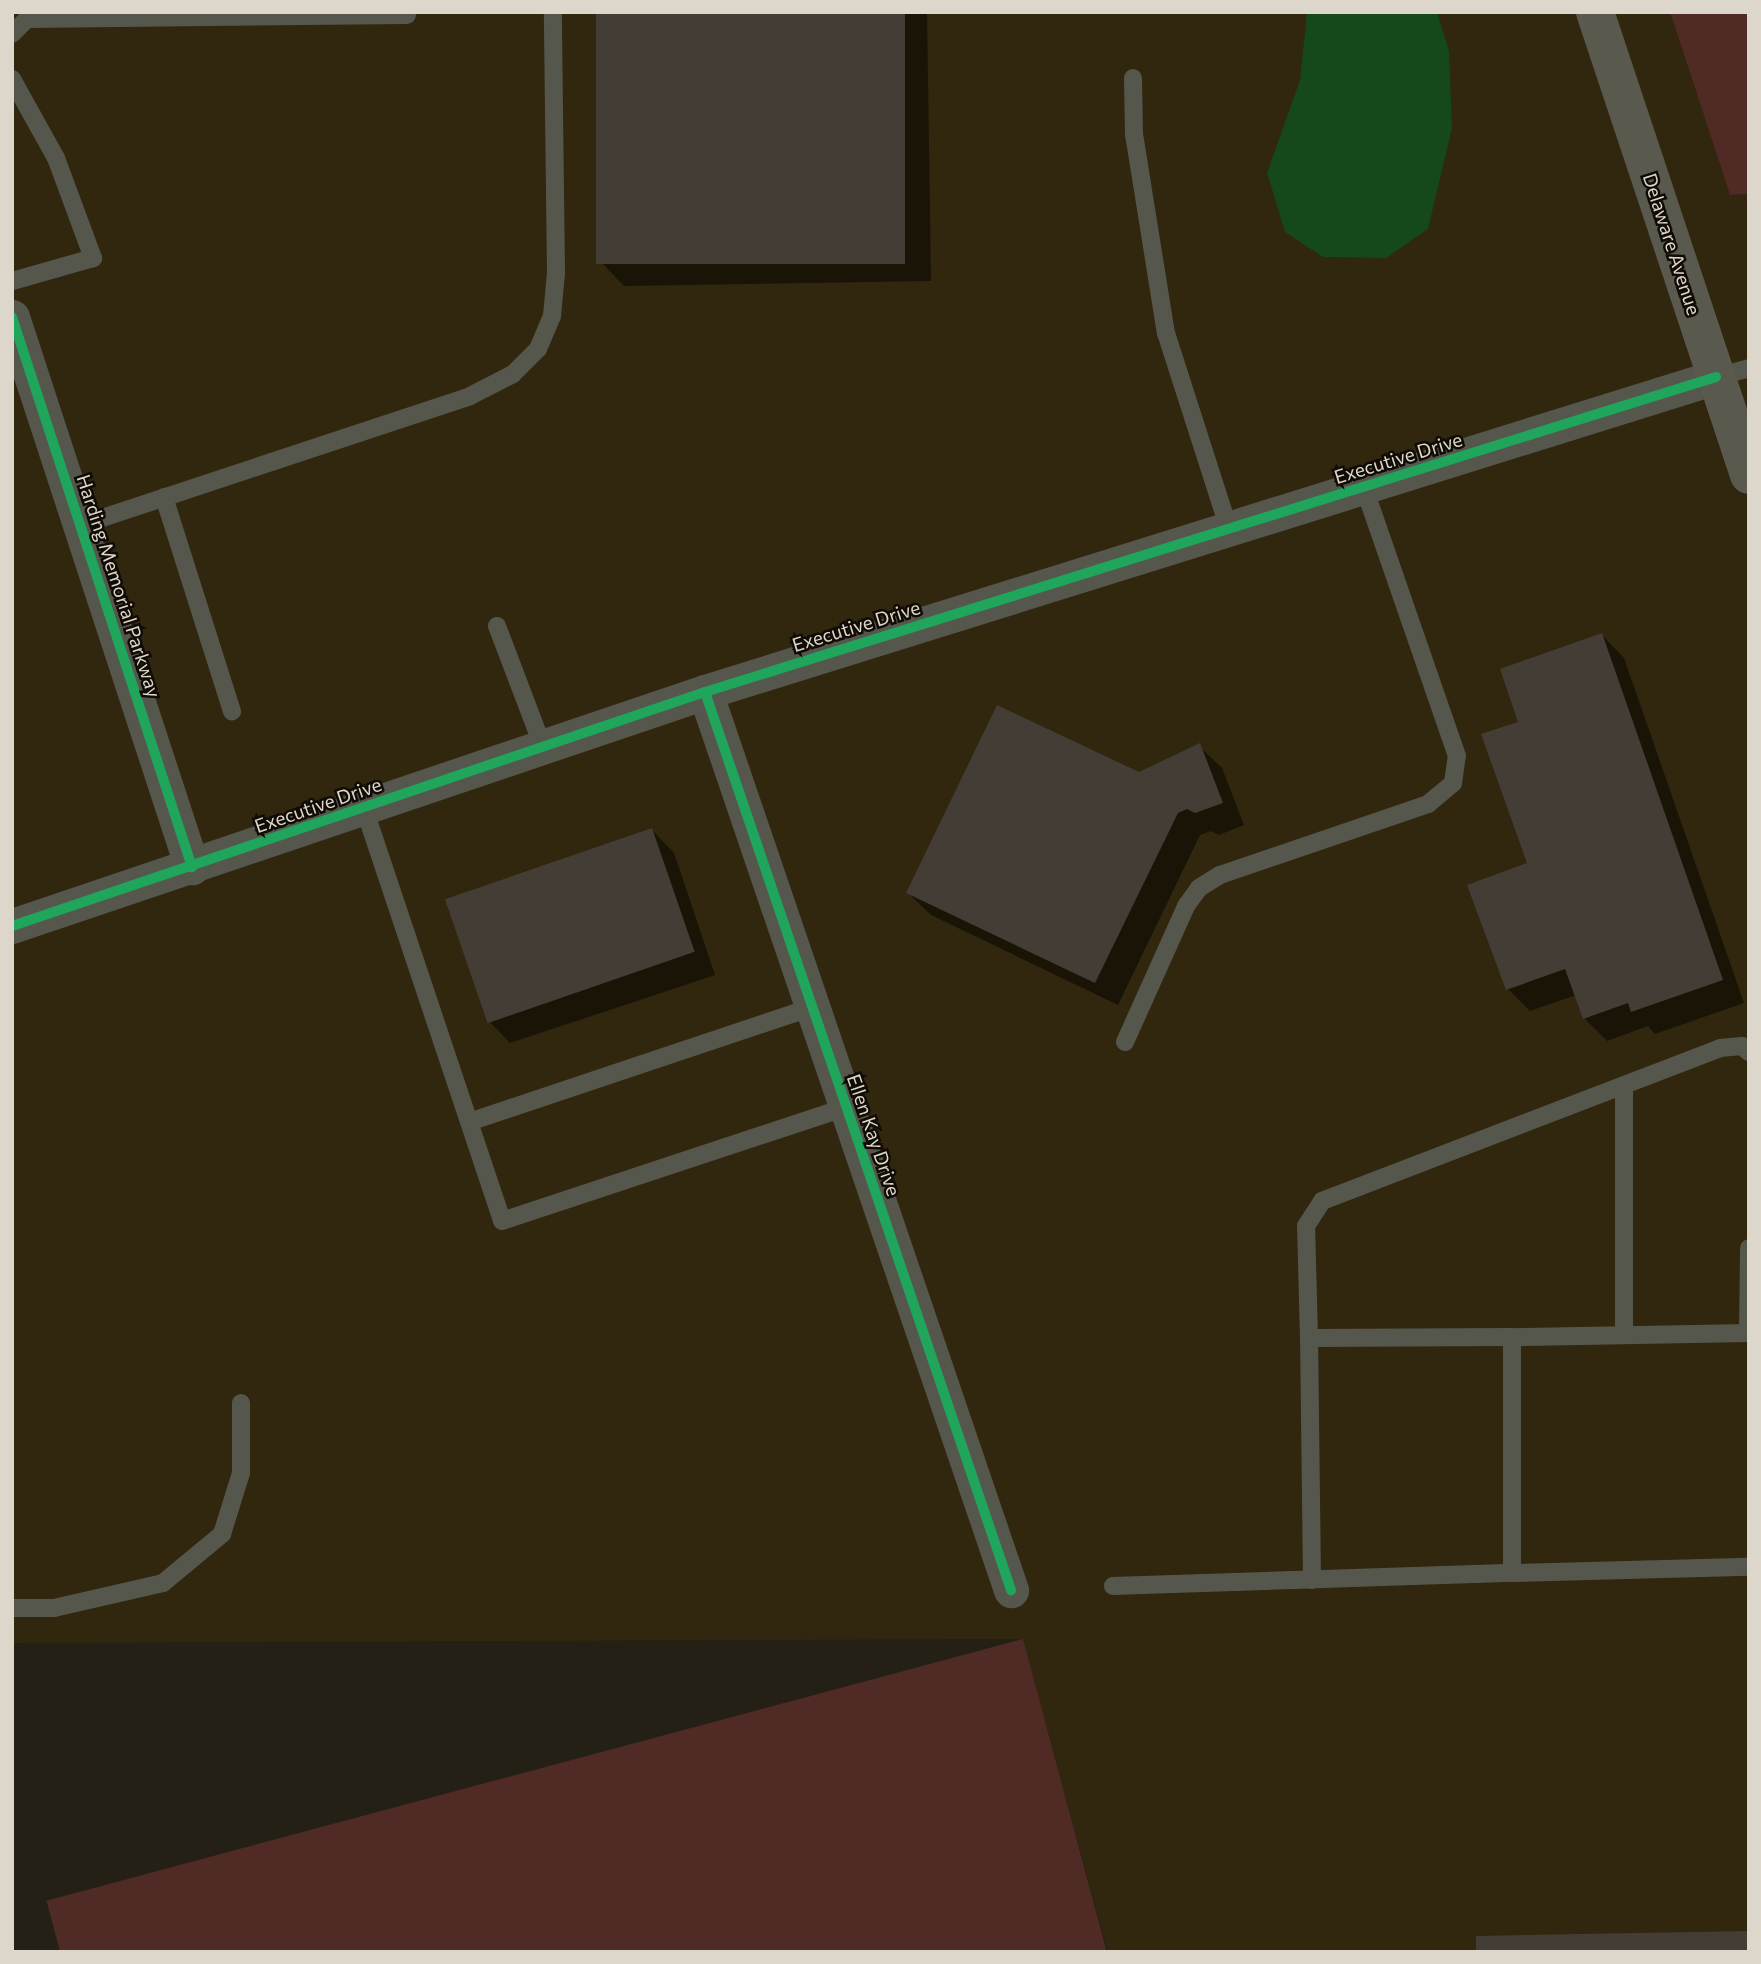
<!DOCTYPE html>
<html>
<head>
<meta charset="utf-8">
<style>
	body { margin:0 }
	#map { position:relative; width:1761px; height:1964px; overflow:hidden; background:#252015; font-family:Commissioner,sans-serif }
	div>[style] { position:absolute }
	.built>* { inset:0; background:#31260e }
	.green>* { inset:0; background:#502a25; transform-origin:0 0 }
	.water>* { inset:0; background:#15481a }
	.shadow>* { inset:0; background:#0007 }
	.building>* { inset:0; background:#433d35; transform-origin:0 0 }
	.service>* { height:18px; margin:-9px; padding:0 9px; transform-origin:9px; border-radius:9px; background:#56574c }
	.minor>* { height:35px; margin:-17.5px; padding:0 17.5px; transform-origin:17.5px; border-radius:17.5px; background:#56574c }
	.secondary>* { height:38px; margin:-19px; padding:0 19px; transform-origin:19px; border-radius:19px; background:#59594d }
	.cycleway>* { height:10px; margin:-5px; padding:0 5px; transform-origin:5px; border-radius:5px; background:#20a55d }
	span { translate:-50% -50%; white-space:nowrap; text-align:center; line-height:1.15; -webkit-text-stroke:5px #100c05; paint-order:stroke }
	.street-label { font-size:19px; color:#dcd6cb }
	.frame { position:absolute; inset:0; border:14px solid #dcd6cb; pointer-events:none }
</style>
</head>
<body>
<div id="map">
	<div class="built">
		<i style="clip-path:polygon(12px 12px,1670px 12px,1730px 195px,1749px 194px,1749px 1952px,1108px 1952px,1022px 1639px,12px 1643px)"></i>
	</div>
	<div class="green">
		<i style="clip-path:polygon(1670px 12px,1749px 12px,1749px 194px,1730px 195px)"></i>
		<i style="left:1023px;top:1639px;width:324px;height:1011px;rotate:75deg"></i>
	</div>
	<div class="water">
		<i style="clip-path:polygon(1307px 12px,1437px 12px,1449px 51px,1452px 128px,1428px 229px,1386px 258px,1323px 257px,1285px 232px,1267px 173px,1300px 80px)"></i>
	</div>
	<div class="shadow">
		<i style="clip-path:polygon(598px 12px,927px 12px,931px 281px,624px 286px,602px 263px)"></i>
		<i style="clip-path:polygon(1602px 635px,1624px 658px,1744px 1003px,1655px 1034px,1648px 1026px,1607px 1041px,1584px 1018px,1576px 995px,1530px 1011px,1508px 989px,1529px 864px,1521px 723px)"></i>
		<i style="clip-path:polygon(1199px 746px,1222px 768px,1244px 825px,1219px 835px,1211px 831px,1200px 835px,1118px 1005px,931px 915px,908px 893px)"></i>
		<i style="clip-path:polygon(652px 830px,674px 853px,715px 975px,510px 1043px,488px 1020px)"></i>
	</div>
	<div class="building">
		<i style="left:596px;top:12px;width:309px;height:252px"></i>
		<i style="clip-path:polygon(1602px 633px,1723px 980px,1631px 1012px,1628px 1003px,1583px 1019px,1565px 969px,1506px 990px,1467px 885px,1527px 863px,1481px 734px,1518px 722px,1500px 669px)"></i>
		<i style="clip-path:polygon(997px 705px,1139px 772px,1200px 743px,1223px 803px,1195px 813px,1187px 809px,1178px 813px,1095px 983px,906px 893px)"></i>
		<i style="left:652px;top:828px;width:131px;height:219px;rotate:71deg"></i>
		<i style="clip-path:polygon(1749px 1931px,1749px 1952px,1476px 1952px,1476px 1936px)"></i>
	</div>
	<div class="service">
		<i style="left:12px;top:34px;width:21px;rotate:-45deg"></i>
		<i style="left:27px;top:19px;width:380px;rotate:-0.6deg"></i>
		<i style="left:1133px;top:78px;width:56px;rotate:89deg"></i>
		<i style="left:1134px;top:134px;width:202px;rotate:80.9deg"></i>
		<i style="left:1166px;top:333px;width:206px;rotate:72.2deg"></i>
		<i style="left:12px;top:79px;width:90px;rotate:60.9deg"></i>
		<i style="left:56px;top:158px;width:107px;rotate:69.7deg"></i>
		<i style="left:93px;top:258px;width:84px;rotate:164.1deg"></i>
		<i style="left:1716px;top:377px;width:34px;rotate:-15deg"></i>
		<i style="left:164px;top:497px;width:225px;rotate:72.4deg"></i>
		<i style="left:81px;top:525px;width:410px;rotate:-18.3deg"></i>
		<i style="left:470px;top:396px;width:48px;rotate:-27.1deg"></i>
		<i style="left:513px;top:374px;width:35px;rotate:-45deg"></i>
		<i style="left:538px;top:349px;width:36px;rotate:-67deg"></i>
		<i style="left:552px;top:316px;width:43px;rotate:-84.7deg"></i>
		<i style="left:556px;top:273px;width:261px;rotate:-90.7deg"></i>
		<i style="left:497px;top:626px;width:129px;rotate:69.2deg"></i>
		<i style="left:364px;top:808px;width:435px;rotate:71.5deg"></i>
		<i style="left:502px;top:1221px;width:362px;rotate:-18.3deg"></i>
		<i style="left:1125px;top:1042px;width:149px;rotate:-65.8deg"></i>
		<i style="left:1186px;top:906px;width:22px;rotate:-54deg"></i>
		<i style="left:1199px;top:888px;width:25px;rotate:-32deg"></i>
		<i style="left:1220px;top:875px;width:220px;rotate:-18.8deg"></i>
		<i style="left:1428px;top:804px;width:33px;rotate:-40deg"></i>
		<i style="left:1453px;top:783px;width:27px;rotate:-82deg"></i>
		<i style="left:1457px;top:756px;width:285px;rotate:-109.1deg"></i>
		<i style="left:469px;top:1122px;width:362px;rotate:-18.5deg"></i>
		<i style="left:1748px;top:1333px;width:85px;rotate:-89.3deg"></i>
		<i style="left:1749px;top:1333px;width:237px;rotate:179deg"></i>
		<i style="left:1512px;top:1337px;width:236px;rotate:90deg"></i>
		<i style="left:1512px;top:1573px;width:237px;rotate:-1.5deg"></i>
		<i style="left:1624px;top:1335px;width:249px;rotate:-90deg"></i>
		<i style="left:1309px;top:1338px;width:112px;rotate:-91.5deg"></i>
		<i style="left:1306px;top:1226px;width:30px;rotate:-57deg"></i>
		<i style="left:1322px;top:1201px;width:426px;rotate:-21deg"></i>
		<i style="left:1720px;top:1048px;width:22px;rotate:-5deg"></i>
		<i style="left:1742px;top:1046px;width:9px;rotate:41deg"></i>
		<i style="left:1312px;top:1580px;width:242px;rotate:-90.7deg"></i>
		<i style="left:1309px;top:1338px;width:203px;rotate:-0.3deg"></i>
		<i style="left:1113px;top:1586px;width:399px;rotate:-1.9deg"></i>
		<i style="left:12px;top:1608px;width:42px"></i>
		<i style="left:54px;top:1608px;width:112px;rotate:-12.9deg"></i>
		<i style="left:163px;top:1583px;width:77px;rotate:-39.7deg"></i>
		<i style="left:222px;top:1534px;width:64px;rotate:-72.7deg"></i>
		<i style="left:241px;top:1473px;width:70px;rotate:-90deg"></i>
	</div>
	<div class="minor">
		<i style="left:12px;top:317px;width:579px;rotate:71.88deg"></i>
		<i style="left:705px;top:692px;width:949px;rotate:71.18deg"></i>
		<i style="left:12px;top:926px;width:731px;rotate:-18.66deg"></i>
		<i style="left:705px;top:692px;width:1059px;rotate:-17.31deg"></i>
	</div>
	<div class="secondary">
		<i style="left:1595px;top:12px;width:488px;rotate:71.6deg"></i>
	</div>
	<div class="cycleway">
		<i style="left:12px;top:317px;width:579px;rotate:71.88deg"></i>
		<i style="left:705px;top:692px;width:949px;rotate:71.18deg"></i>
		<i style="left:12px;top:926px;width:731px;rotate:-18.66deg"></i>
		<i style="left:705px;top:692px;width:1059px;rotate:-17.31deg"></i>
	</div>
	<div class="street-label">
		<span style="left:1672px;top:244px;rotate:72deg">Delaware Avenue</span>
		<span style="left:1398px;top:458px;rotate:-17deg">Executive Drive</span>
		<span style="left:119px;top:586px;rotate:72deg">Harding Memorial Parkway</span>
		<span style="left:856px;top:626px;rotate:-17deg">Executive Drive</span>
		<span style="left:318px;top:805px;rotate:-19deg">Executive Drive</span>
		<span style="left:874px;top:1135px;rotate:71deg">Ellen Kay Drive</span>
	</div>
	<div class="frame"></div>
</div>
</body>
</html>
